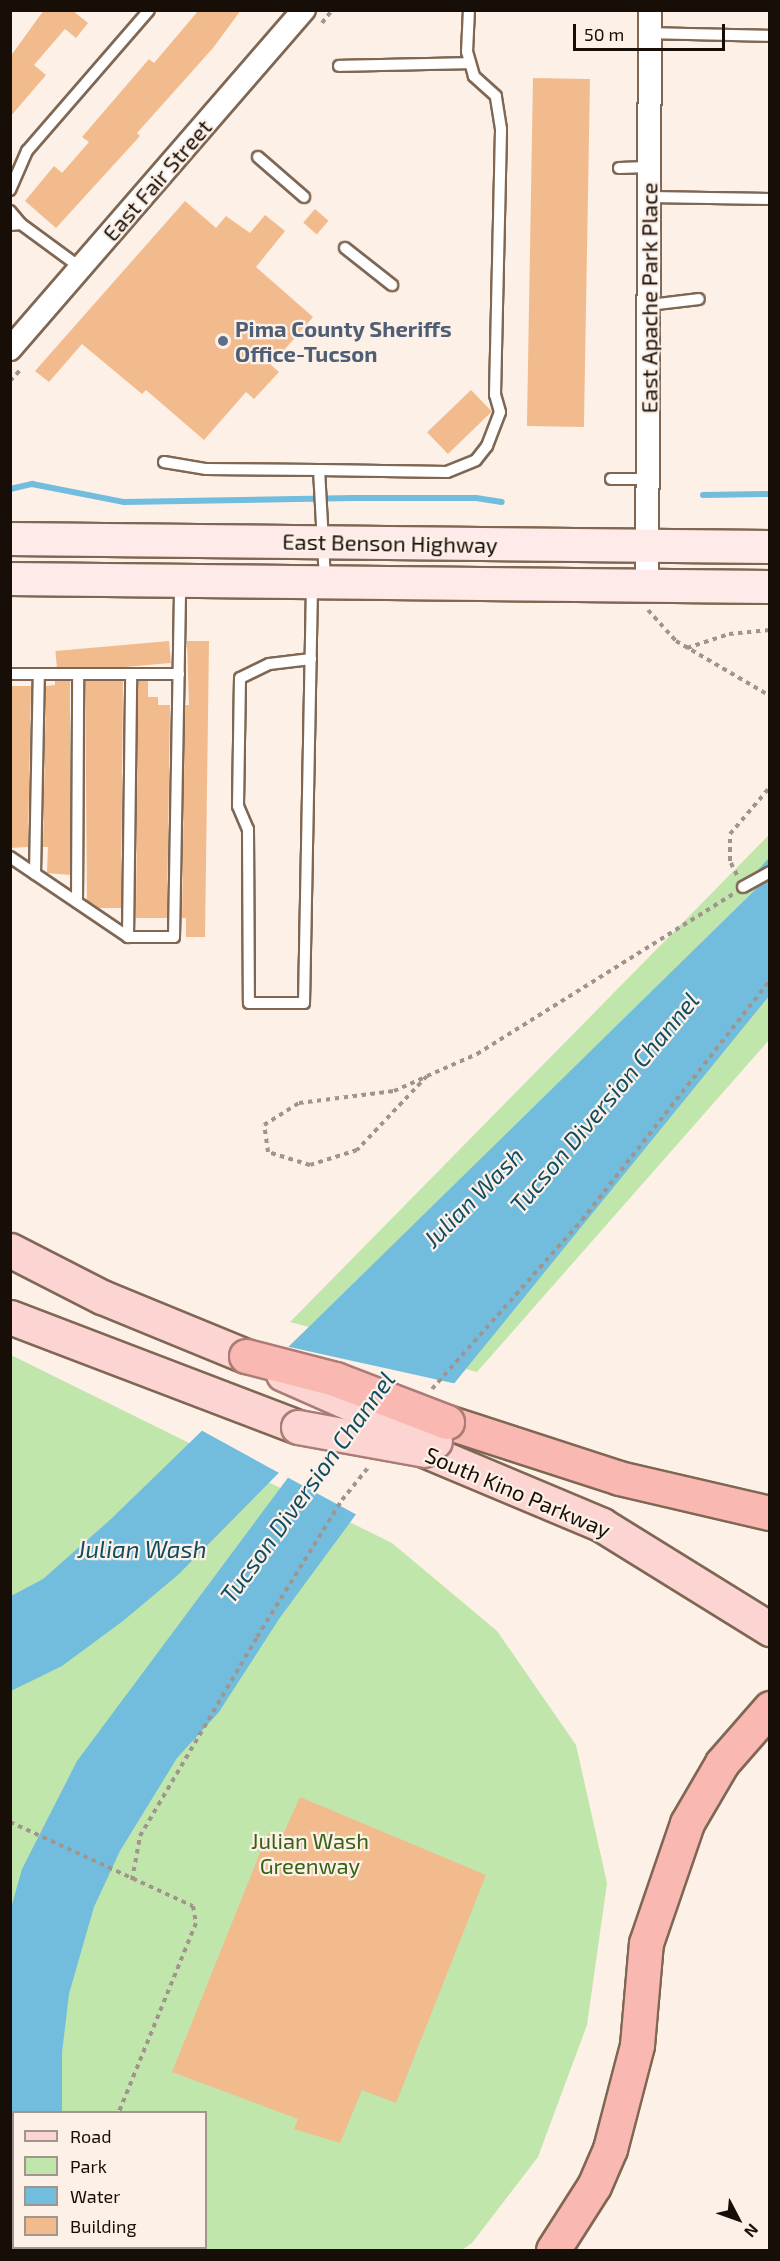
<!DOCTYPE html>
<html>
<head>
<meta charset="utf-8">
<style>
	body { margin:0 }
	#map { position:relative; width:780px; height:2261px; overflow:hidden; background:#fcf0e7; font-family:"Exo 2",sans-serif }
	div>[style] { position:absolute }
	.green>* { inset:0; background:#c1e6ac }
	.water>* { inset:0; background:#72bdde }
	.pier>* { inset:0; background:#fcf0e7 }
	.stream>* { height:6px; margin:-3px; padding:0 3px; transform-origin:3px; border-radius:3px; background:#72bdde }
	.building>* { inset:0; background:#f2bb8d; transform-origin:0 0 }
	.path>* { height:4px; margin-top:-2px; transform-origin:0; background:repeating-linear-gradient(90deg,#a0958d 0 4.5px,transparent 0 9px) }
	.roads { filter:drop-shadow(2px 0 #7f6753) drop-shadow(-2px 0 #7f6753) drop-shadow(0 2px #7f6753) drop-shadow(0 -2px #7f6753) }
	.lane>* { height:10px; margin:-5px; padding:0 5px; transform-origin:5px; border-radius:5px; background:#fff }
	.street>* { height:22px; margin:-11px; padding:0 11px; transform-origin:11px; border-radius:11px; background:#fff }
	.secondary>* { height:32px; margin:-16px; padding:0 16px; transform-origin:16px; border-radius:16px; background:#feeae8 }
	.primary>* { height:33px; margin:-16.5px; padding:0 16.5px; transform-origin:16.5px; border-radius:16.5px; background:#fcd4d1 }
	.highway>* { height:33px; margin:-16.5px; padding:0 16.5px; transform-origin:16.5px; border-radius:16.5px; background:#fab8b2 }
	.bridges { filter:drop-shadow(2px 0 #ab7c76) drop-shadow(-2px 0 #ab7c76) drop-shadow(0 2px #ab7c76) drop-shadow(0 -2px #ab7c76) }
	.primary-bridge>* { height:33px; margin:-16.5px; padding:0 16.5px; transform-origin:16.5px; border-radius:16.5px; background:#fcd4d1 }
	.highway-bridge>* { height:33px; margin:-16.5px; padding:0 16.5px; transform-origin:16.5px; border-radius:16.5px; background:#fab8b2 }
	.dots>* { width:16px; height:16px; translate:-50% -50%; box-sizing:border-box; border:3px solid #fcf0e7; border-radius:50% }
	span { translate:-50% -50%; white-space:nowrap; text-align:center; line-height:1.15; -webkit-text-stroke:4.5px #fcf0e7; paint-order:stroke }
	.street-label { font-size:22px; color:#170e07 }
	.service-label { font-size:22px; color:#4e5e75; font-weight:700 }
	.left { translate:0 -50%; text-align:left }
	.park-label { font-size:22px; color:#376213 }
	.water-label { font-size:24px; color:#0e4d63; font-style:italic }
	.frame { position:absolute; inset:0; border:12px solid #170e07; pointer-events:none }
	.legend { position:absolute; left:12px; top:2111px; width:195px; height:138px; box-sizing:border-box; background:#fcf0e7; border:2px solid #a0968d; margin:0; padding:8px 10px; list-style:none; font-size:18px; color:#170e07 }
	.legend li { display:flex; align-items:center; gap:12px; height:30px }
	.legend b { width:30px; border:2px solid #a0968d }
	.north { position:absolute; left:708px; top:2189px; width:60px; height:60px; -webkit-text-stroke:4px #fcf0e7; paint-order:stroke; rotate:131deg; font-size:16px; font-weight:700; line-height:24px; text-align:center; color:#170e07 }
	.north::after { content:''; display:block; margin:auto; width:21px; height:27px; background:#170e07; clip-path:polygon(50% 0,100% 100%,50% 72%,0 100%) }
	.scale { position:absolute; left:573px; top:24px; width:152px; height:27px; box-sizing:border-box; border:3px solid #170e07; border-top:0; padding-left:8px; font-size:18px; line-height:21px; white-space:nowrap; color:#170e07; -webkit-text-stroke:4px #fcf0e7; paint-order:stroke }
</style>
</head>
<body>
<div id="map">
	<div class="green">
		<i style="clip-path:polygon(769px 835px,769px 1040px,477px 1372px,290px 1322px)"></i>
		<i style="clip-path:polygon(evenodd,11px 1355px,392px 1543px,497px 1631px,576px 1745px,607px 1883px,587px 2025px,538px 2157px,472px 2243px,462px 2250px,11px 2250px,11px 1355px,14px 2112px,206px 2112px,206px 2248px,14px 2248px,14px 2112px)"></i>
	</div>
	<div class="water">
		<i style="clip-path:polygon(769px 858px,769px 996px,435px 1407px,279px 1619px,219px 1712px,177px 1758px,120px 1851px,94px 1907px,69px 1994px,62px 2053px,62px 2112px,14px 2112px,14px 2248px,94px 2250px,11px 2250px,11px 1908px,22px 1869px,77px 1761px,331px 1420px,179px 1574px,123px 1621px,62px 1666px,11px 1691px,11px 1596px,43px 1579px,111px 1519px,318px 1318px,757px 888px,756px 872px)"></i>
	</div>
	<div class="pier">
		<i style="clip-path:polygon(285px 1346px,457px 1384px,359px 1516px,285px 1476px,307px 1447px,281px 1474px,199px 1429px)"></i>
	</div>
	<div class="stream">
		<i style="left:10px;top:489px;width:23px;rotate:-13deg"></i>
		<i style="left:32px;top:484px;width:94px;rotate:11.1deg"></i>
		<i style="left:124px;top:502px;width:229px;rotate:-1deg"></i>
		<i style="left:353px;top:498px;width:123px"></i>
		<i style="left:476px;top:498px;width:26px;rotate:9deg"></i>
		<i style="left:703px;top:495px;width:67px;rotate:-0.9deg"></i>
	</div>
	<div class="building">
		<i style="clip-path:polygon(44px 10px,72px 10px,88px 23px,76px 38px,65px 29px,34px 65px,46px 75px,10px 117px,10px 57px)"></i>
		<i style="clip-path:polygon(199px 10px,241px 10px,213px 48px,137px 133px,140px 136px,56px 228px,25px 201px,54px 166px,62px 173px,89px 142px,82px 137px,149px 59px,154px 63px)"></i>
		<i style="left:533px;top:78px;width:57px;height:348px;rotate:1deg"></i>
		<i style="clip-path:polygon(185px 201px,216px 228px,226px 216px,250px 233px,265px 215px,285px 231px,256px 267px,313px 317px,271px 365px,279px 372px,254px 399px,246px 392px,204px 440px,146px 390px,142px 394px,82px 344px,49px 382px,35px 371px)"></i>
		<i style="left:315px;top:209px;width:18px;height:18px;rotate:41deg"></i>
		<i style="left:471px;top:390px;width:30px;height:61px;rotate:46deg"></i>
		<i style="left:169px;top:641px;width:22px;height:114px;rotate:85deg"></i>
		<i style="clip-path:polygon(187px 641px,209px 641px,205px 937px,186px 937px,186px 918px,182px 918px,185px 705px,189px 705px)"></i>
		<i style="clip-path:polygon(55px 681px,70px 681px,70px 875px,47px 873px,48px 847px,43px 847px,46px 686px,55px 685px)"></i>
		<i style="clip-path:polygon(85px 681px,123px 681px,121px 908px,99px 908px,87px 900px)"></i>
		<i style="clip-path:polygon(138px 681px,148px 681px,148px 697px,158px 697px,158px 705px,170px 705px,167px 918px,136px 918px)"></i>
		<i style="clip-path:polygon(10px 686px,31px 686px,28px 847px,10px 848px)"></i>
		<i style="clip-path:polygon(300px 1797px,486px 1875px,396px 2103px,362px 2090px,340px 2143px,294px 2129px,298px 2119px,172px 2072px,268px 1833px,281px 1839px)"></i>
	</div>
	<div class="path">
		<i style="left:322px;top:23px;width:16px;rotate:-52deg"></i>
		<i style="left:10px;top:381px;width:18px;rotate:-47deg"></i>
		<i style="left:648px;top:610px;width:42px;rotate:47.9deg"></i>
		<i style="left:676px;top:641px;width:109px;rotate:30.3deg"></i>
		<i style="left:687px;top:648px;width:44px;rotate:-18.4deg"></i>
		<i style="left:729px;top:634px;width:41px;rotate:-5.6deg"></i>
		<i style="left:737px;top:875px;width:16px;rotate:-117deg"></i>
		<i style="left:730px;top:861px;width:27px;rotate:-90deg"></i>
		<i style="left:730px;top:834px;width:62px;rotate:-49.6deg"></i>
		<i style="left:427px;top:1076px;width:102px;rotate:133.4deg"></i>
		<i style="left:357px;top:1150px;width:49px;rotate:162.3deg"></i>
		<i style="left:310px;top:1165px;width:44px;rotate:-162.8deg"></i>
		<i style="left:268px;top:1152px;width:27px;rotate:-98deg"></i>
		<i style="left:264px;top:1125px;width:41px;rotate:-32.2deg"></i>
		<i style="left:299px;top:1103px;width:96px;rotate:-7.2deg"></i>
		<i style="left:394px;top:1091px;width:36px;rotate:-24deg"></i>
		<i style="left:427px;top:1076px;width:55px;rotate:-23.7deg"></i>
		<i style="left:477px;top:1054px;width:302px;rotate:-32deg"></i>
		<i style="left:432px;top:1389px;width:226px;rotate:-48.4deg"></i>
		<i style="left:582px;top:1220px;width:305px;rotate:-51.9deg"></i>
		<i style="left:10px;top:1822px;width:201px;rotate:24.7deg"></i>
		<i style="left:193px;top:1906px;width:17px;rotate:80deg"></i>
		<i style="left:196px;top:1923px;width:204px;rotate:112.2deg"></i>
		<i style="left:132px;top:1880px;width:45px;rotate:-79.7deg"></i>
		<i style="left:140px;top:1836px;width:231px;rotate:-59.5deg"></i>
		<i style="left:257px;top:1637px;width:161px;rotate:-58.2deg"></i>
		<i style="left:342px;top:1500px;width:45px;rotate:-51.3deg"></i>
		<i style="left:85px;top:2248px;width:2px;rotate:90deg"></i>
	</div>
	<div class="roads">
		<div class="lane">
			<i style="left:650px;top:33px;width:120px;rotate:1.4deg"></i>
			<i style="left:339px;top:66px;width:131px;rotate:-1.3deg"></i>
			<i style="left:258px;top:157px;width:61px;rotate:41deg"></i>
			<i style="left:619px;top:168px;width:30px;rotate:-2deg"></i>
			<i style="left:10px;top:190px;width:43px;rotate:-66.4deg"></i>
			<i style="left:27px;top:151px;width:186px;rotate:-49.1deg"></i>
			<i style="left:649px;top:197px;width:121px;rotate:0.9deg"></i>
			<i style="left:10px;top:211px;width:17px;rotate:50deg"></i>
			<i style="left:10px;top:225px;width:11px;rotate:-5deg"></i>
			<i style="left:21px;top:224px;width:74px;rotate:36.3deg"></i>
			<i style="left:345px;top:248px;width:60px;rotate:38.2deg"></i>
			<i style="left:649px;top:305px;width:50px;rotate:-6.8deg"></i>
			<i style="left:164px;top:462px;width:43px;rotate:9.5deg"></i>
			<i style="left:206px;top:469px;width:113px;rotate:0.5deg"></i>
			<i style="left:611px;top:479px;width:37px"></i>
			<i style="left:325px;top:580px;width:110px;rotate:-93.1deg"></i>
			<i style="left:319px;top:470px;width:128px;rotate:0.9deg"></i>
			<i style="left:447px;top:472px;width:31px;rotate:-22deg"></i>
			<i style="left:476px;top:460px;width:18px;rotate:-52deg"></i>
			<i style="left:487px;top:446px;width:36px;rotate:-69deg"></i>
			<i style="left:500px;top:412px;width:18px;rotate:-106deg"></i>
			<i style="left:495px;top:395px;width:266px;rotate:-88.7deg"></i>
			<i style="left:501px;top:129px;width:33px;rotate:-99deg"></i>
			<i style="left:496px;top:96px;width:30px;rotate:-138deg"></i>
			<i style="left:474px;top:76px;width:25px;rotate:-106deg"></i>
			<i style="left:467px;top:52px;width:42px;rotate:-87.3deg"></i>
			<i style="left:311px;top:659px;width:42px;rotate:173.2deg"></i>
			<i style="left:269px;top:664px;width:32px;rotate:154deg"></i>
			<i style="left:240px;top:678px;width:128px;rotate:90.9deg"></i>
			<i style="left:238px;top:806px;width:25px;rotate:67deg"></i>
			<i style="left:248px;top:829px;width:174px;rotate:89.7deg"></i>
			<i style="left:249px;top:1003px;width:55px"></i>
			<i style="left:304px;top:1003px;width:417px;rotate:-88.9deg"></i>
			<i style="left:10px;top:674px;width:169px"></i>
			<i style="left:10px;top:857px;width:143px;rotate:34.1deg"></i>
			<i style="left:128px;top:937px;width:46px"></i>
			<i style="left:174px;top:937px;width:353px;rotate:-89deg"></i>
			<i style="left:35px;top:874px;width:200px;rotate:-88.9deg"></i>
			<i style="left:743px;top:887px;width:31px;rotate:-29deg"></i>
			<i style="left:77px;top:902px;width:228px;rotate:-89.7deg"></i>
			<i style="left:128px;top:937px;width:263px;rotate:-89.3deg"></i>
		</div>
		<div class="street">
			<i style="left:10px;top:349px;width:449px;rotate:-49.1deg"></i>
			<i style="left:647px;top:586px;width:576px;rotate:-89.7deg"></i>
		</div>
		<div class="secondary">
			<i style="left:10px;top:539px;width:760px;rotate:0.6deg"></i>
			<i style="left:10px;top:579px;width:760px;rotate:0.6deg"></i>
		</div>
		<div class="primary">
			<i style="left:10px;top:1250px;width:103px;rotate:27.1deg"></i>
			<i style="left:102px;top:1297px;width:156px;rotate:22.3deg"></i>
			<i style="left:10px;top:1317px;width:308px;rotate:20.9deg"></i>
			<i style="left:424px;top:1450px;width:193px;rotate:22.8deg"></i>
			<i style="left:602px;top:1525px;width:198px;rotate:31.8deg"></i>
		</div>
		<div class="highway">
			<i style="left:447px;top:1422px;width:181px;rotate:18deg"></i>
			<i style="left:619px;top:1478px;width:155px;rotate:13.1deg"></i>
			<i style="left:553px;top:2250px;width:76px;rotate:-57.4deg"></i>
			<i style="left:594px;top:2186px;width:40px;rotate:-66.6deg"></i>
			<i style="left:610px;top:2149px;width:107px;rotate:-75.4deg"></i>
			<i style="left:637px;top:2045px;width:102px;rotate:-85deg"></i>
			<i style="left:646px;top:1943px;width:127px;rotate:-71.1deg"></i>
			<i style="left:687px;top:1823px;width:69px;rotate:-59.7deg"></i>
			<i style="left:722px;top:1763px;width:73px;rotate:-48.9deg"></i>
		</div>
	</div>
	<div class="bridges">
		<div class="primary-bridge">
			<i style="left:283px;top:1374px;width:166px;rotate:23.8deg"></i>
			<i style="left:298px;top:1427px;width:128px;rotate:10.3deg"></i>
		</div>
		<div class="highway-bridge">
			<i style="left:246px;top:1356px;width:92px;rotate:14.5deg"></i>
			<i style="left:335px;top:1379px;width:120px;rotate:21deg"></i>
		</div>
	</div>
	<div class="dots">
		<i style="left:223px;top:341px;background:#5c6f8a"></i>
	</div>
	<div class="street-label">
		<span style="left:157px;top:180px;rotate:-49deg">East Fair Street</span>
		<span style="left:649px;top:298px;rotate:-90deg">East Apache Park Place</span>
		<span style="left:390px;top:543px;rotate:1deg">East Benson Highway</span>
		<span style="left:518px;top:1492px;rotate:23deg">South Kino Parkway</span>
	</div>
	<div class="service-label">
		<span class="left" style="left:235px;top:341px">Pima County Sheriffs<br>Office-Tucson</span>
	</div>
	<div class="park-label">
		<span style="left:310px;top:1853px">Julian Wash<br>Greenway</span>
	</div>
	<div class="water-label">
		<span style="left:604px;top:1102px;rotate:-50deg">Tucson Diversion Channel</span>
		<span style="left:473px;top:1197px;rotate:-45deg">Julian Wash</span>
		<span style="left:307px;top:1487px;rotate:-54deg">Tucson Diversion Channel</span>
		<span style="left:142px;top:1549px">Julian Wash</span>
	</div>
	<div class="frame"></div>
	<ul class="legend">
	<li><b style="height:8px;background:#fcd4d1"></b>Road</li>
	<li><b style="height:16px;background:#c1e6ac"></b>Park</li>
	<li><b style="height:16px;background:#72bdde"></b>Water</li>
	<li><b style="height:16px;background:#f2bb8d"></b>Building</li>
	</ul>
	<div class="north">N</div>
	<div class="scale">50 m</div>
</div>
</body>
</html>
